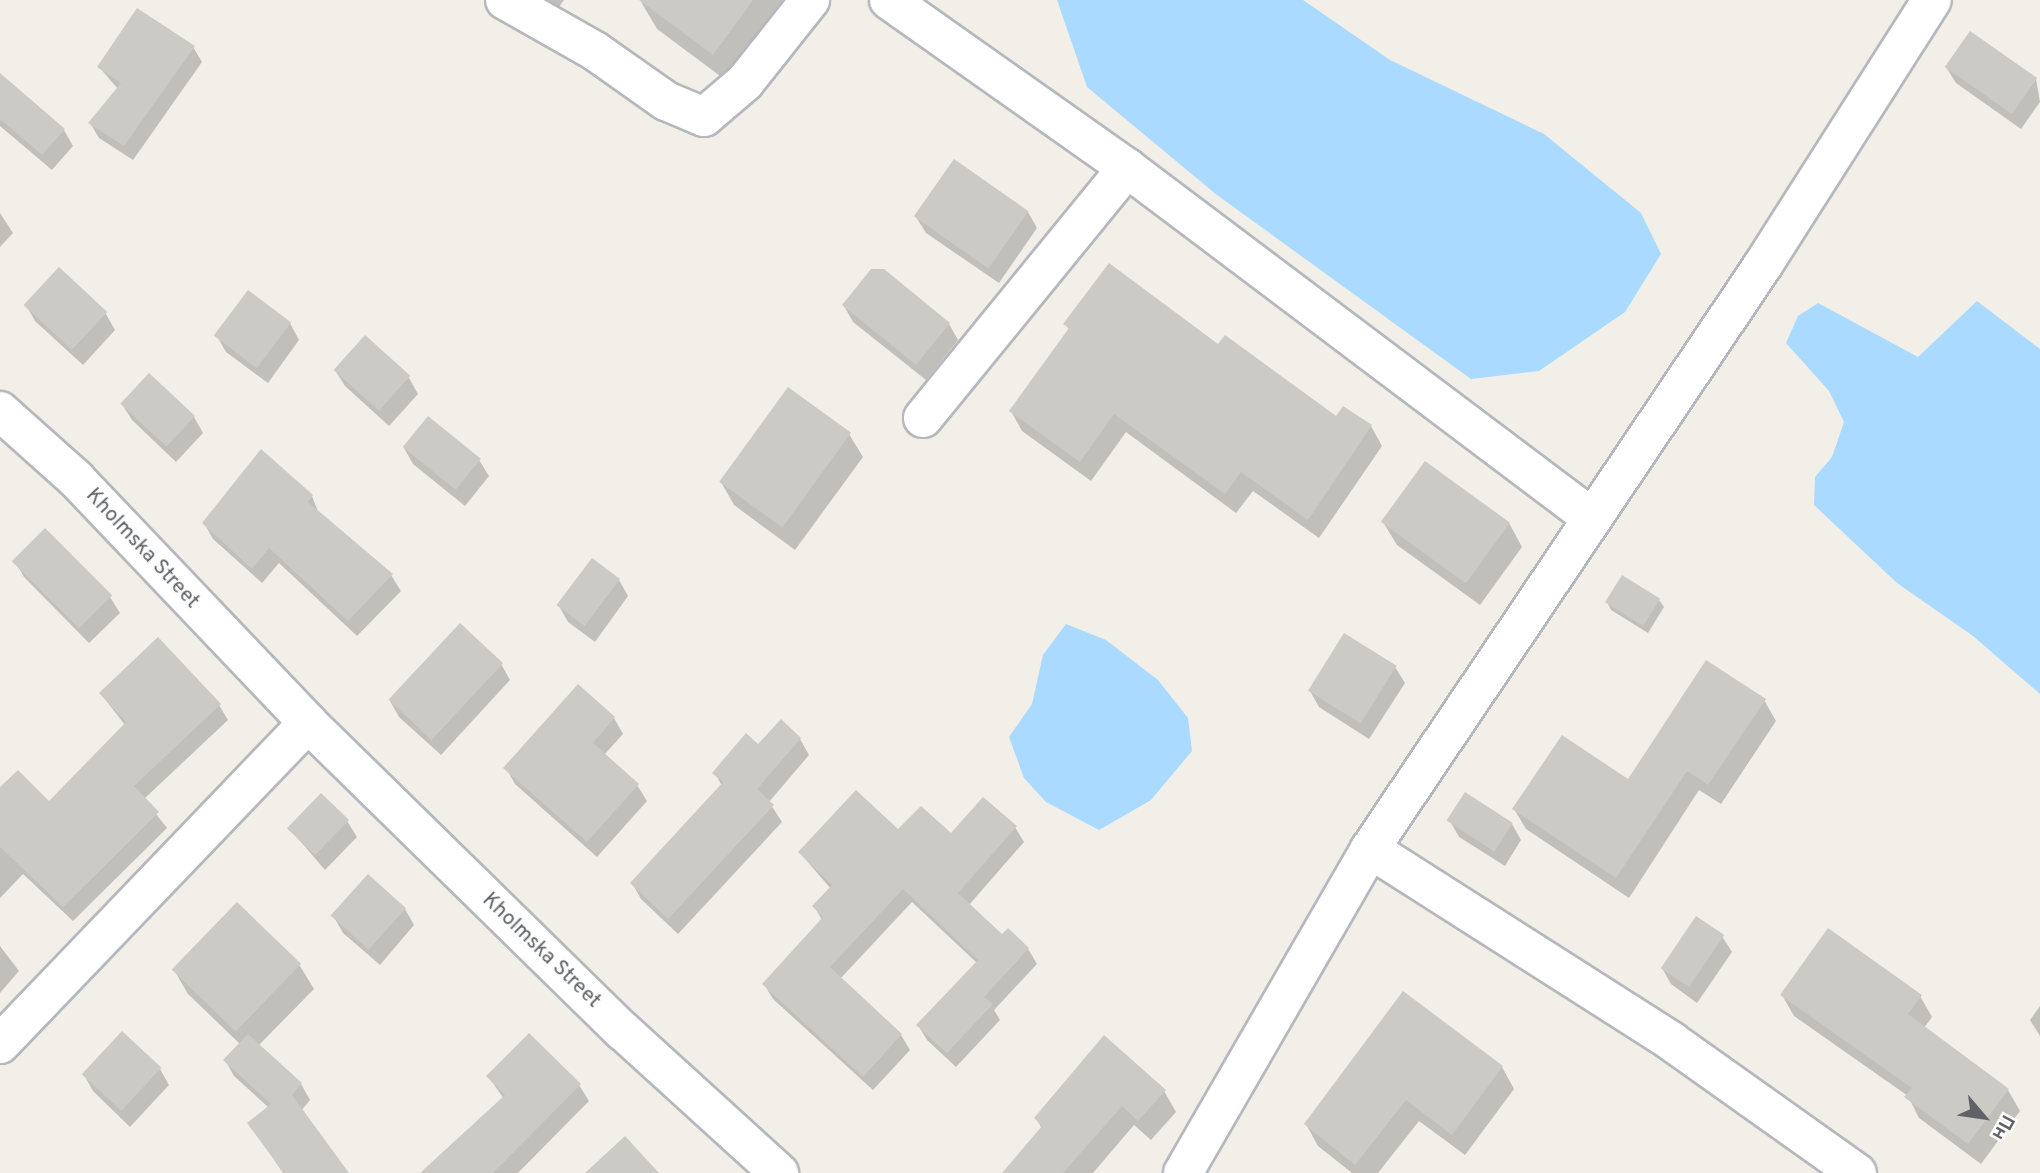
<!DOCTYPE html>
<html>
<head>
<meta charset="utf-8">
<style>
	body { margin:0 }
	#map { position:relative; width:2040px; height:1173px; overflow:hidden; background:#f1efe8; font-family:Overpass,sans-serif }
	div>[style] { position:absolute }
	.water>* { inset:0; background:#aadaff }
	.shadow>* { inset:0; background:#0003 }
	.building>* { inset:0; background:#cccac5; transform-origin:0 0 }
	.roads { filter:drop-shadow(2px 0 #b5b8bc) drop-shadow(-2px 0 #b5b8bc) drop-shadow(0 2px #b5b8bc) drop-shadow(0 -2px #b5b8bc) }
	.street>* { height:38px; margin:-19px; padding:0 19px; transform-origin:19px; border-radius:19px; background:#fff }
	span { translate:-50% -50%; white-space:nowrap; text-align:center; line-height:1.15; -webkit-text-stroke:6px #fff; paint-order:stroke }
	.street-label { font-size:21px; color:#5f6368 }
	.north { position:absolute; left:1949px; top:1082px; width:70px; height:70px; -webkit-text-stroke:5px #fff; paint-order:stroke; rotate:119deg; font-size:19px; font-weight:700; line-height:28px; text-align:center; color:#5f6368 }
	.north::after { content:''; display:block; margin:auto; width:24px; height:32px; background:#5f6368; clip-path:polygon(50% 0,100% 100%,50% 72%,0 100%) }
</style>
</head>
<body>
<div id="map">
	<div class="water">
		<i style="clip-path:polygon(1057px 0,1303px 0,1390px 60px,1544px 134px,1641px 213px,1661px 254px,1625px 312px,1539px 371px,1471px 379px,1217px 195px,1087px 87px)"></i>
		<i style="clip-path:polygon(1977px 301px,2040px 349px,2040px 694px,1973px 636px,1897px 583px,1814px 505px,1815px 477px,1832px 457px,1844px 422px,1829px 391px,1786px 343px,1798px 316px,1818px 303px,1918px 357px)"></i>
		<i style="clip-path:polygon(1066px 624px,1106px 640px,1158px 680px,1188px 718px,1192px 751px,1151px 800px,1099px 830px,1046px 802px,1024px 778px,1009px 737px,1032px 704px,1043px 655px)"></i>
	</div>
	<div class="shadow">
		<i style="clip-path:polygon(542px 0,564px 0,556px 11px)"></i>
		<i style="clip-path:polygon(640px 0,792px 0,731px 84px,657px 29px)"></i>
		<i style="clip-path:polygon(193px 47px,202px 62px,133px 160px,99px 138px,90px 123px,118px 89px,99px 67px)"></i>
		<i style="clip-path:polygon(1946px 67px,2036px 79px,2040px 102px,2021px 129px,1956px 83px)"></i>
		<i style="clip-path:polygon(0 86px,64px 130px,73px 146px,52px 170px,0 126px)"></i>
		<i style="clip-path:polygon(1028px 212px,1037px 228px,999px 283px,926px 233px,916px 217px)"></i>
		<i style="clip-path:polygon(0 213px,13px 233px,0 247px)"></i>
		<i style="clip-path:polygon(59px 270px,106px 314px,115px 330px,83px 365px,35px 321px,26px 305px)"></i>
		<i style="clip-path:polygon(844px 306px,949px 324px,958px 340px,926px 380px,853px 322px)"></i>
		<i style="clip-path:polygon(290px 323px,299px 340px,268px 383px,226px 352px,217px 336px)"></i>
		<i style="clip-path:polygon(1066px 324px,1219px 347px,1336px 419px,1371px 426px,1382px 446px,1319px 538px,1253px 491px,1236px 513px,1126px 432px,1091px 481px,1022px 431px,1011px 411px,1069px 330px)"></i>
		<i style="clip-path:polygon(365px 338px,409px 378px,418px 394px,389px 426px,345px 386px,335px 370px)"></i>
		<i style="clip-path:polygon(122px 404px,194px 417px,203px 433px,176px 462px,132px 420px)"></i>
		<i style="clip-path:polygon(849px 434px,863px 457px,795px 550px,734px 505px,721px 482px)"></i>
		<i style="clip-path:polygon(404px 448px,479px 460px,489px 476px,465px 506px,413px 464px)"></i>
		<i style="clip-path:polygon(312px 496px,319px 514px,391px 575px,401px 591px,357px 636px,279px 563px,262px 583px,213px 539px,204px 523px)"></i>
		<i style="clip-path:polygon(1383px 522px,1509px 523px,1522px 547px,1480px 605px,1397px 545px)"></i>
		<i style="clip-path:polygon(15px 561px,110px 597px,120px 613px,89px 643px,24px 577px)"></i>
		<i style="clip-path:polygon(619px 580px,628px 596px,595px 642px,568px 622px,559px 606px)"></i>
		<i style="clip-path:polygon(1659px 600px,1664px 607px,1648px 633px,1611px 610px,1607px 602px)"></i>
		<i style="clip-path:polygon(501px 664px,510px 680px,441px 755px,399px 717px,390px 701px)"></i>
		<i style="clip-path:polygon(1395px 667px,1405px 683px,1369px 739px,1319px 707px,1310px 691px)"></i>
		<i style="clip-path:polygon(101px 694px,219px 705px,228px 720px,144px 799px,167px 828px,73px 921px,23px 874px,0 898px,0 789px,49px 803px,125px 725px)"></i>
		<i style="clip-path:polygon(1764px 700px,1776px 721px,1721px 804px,1699px 790px,1629px 898px,1526px 829px,1514px 809px,1629px 782px)"></i>
		<i style="clip-path:polygon(614px 718px,623px 734px,604px 755px,637px 785px,647px 801px,597px 857px,515px 784px,506px 768px)"></i>
		<i style="clip-path:polygon(800px 739px,809px 755px,769px 802px,782px 822px,678px 934px,641px 899px,632px 883px,722px 786px,715px 773px,758px 746px)"></i>
		<i style="clip-path:polygon(347px 821px,357px 837px,325px 870px,289px 828px)"></i>
		<i style="clip-path:polygon(1450px 821px,1512px 824px,1521px 840px,1505px 866px,1459px 837px)"></i>
		<i style="clip-path:polygon(1015px 827px,1024px 842px,969px 905px,1002px 937px,1028px 949px,1037px 964px,994px 1010px,1000px 1020px,956px 1067px,927px 1040px,918px 1025px,977px 963px,912px 902px,840px 979px,901px 1035px,910px 1050px,873px 1090px,773px 999px,764px 984px,822px 920px,814px 906px,831px 889px,800px 853px,899px 832px,951px 836px)"></i>
		<i style="clip-path:polygon(237px 905px,300px 966px,314px 989px,258px 1046px,301px 1084px,310px 1100px,301px 1111px,347px 1173px,283px 1173px,250px 1124px,269px 1108px,234px 1076px,225px 1060px,240px 1044px,188px 994px,174px 970px)"></i>
		<i style="clip-path:polygon(405px 909px,414px 925px,380px 965px,343px 933px,334px 917px)"></i>
		<i style="clip-path:polygon(1722px 936px,1732px 952px,1697px 1003px,1671px 984px,1662px 968px)"></i>
		<i style="clip-path:polygon(0 946px,19px 971px,0 993px)"></i>
		<i style="clip-path:polygon(1782px 995px,1920px 996px,1932px 1017px,1924px 1028px,2008px 1090px,2020px 1111px,1981px 1164px,1919px 1118px,1908px 1096px,1794px 1016px)"></i>
		<i style="clip-path:polygon(2040px 1006px,2040px 1036px,2030px 1020px)"></i>
		<i style="clip-path:polygon(1502px 1067px,1514px 1089px,1465px 1155px,1419px 1121px,1378px 1173px,1352px 1173px,1318px 1146px,1306px 1124px)"></i>
		<i style="clip-path:polygon(160px 1069px,169px 1085px,130px 1127px,93px 1091px,84px 1075px)"></i>
		<i style="clip-path:polygon(488px 1076px,579px 1085px,589px 1101px,518px 1173px,448px 1173px,504px 1099px)"></i>
		<i style="clip-path:polygon(1164px 1091px,1176px 1112px,1151px 1140px,1134px 1125px,1093px 1173px,1005px 1173px,1042px 1129px,1036px 1118px)"></i>
	</div>
	<div class="building">
		<i style="clip-path:polygon(639px 0,753px 0,713px 55px)"></i>
		<i style="clip-path:polygon(137px 8px,195px 46px,124px 146px,88px 123px,121px 83px,97px 67px)"></i>
		<i style="left:1970px;top:31px;width:82px;height:44px;rotate:35deg"></i>
		<i style="clip-path:polygon(0 73px,65px 129px,42px 155px,0 119px)"></i>
		<i style="left:954px;top:159px;width:91px;height:70px;rotate:35deg"></i>
		<i style="clip-path:polygon(1109px 263px,1218px 344px,1225px 335px,1336px 416px,1343px 406px,1372px 425px,1308px 520px,1241px 472px,1225px 494px,1114px 414px,1080px 462px,1009px 411px,1069px 328px,1063px 324px)"></i>
		<i style="left:59px;top:267px;width:66px;height:52px;rotate:43deg"></i>
		<i style="clip-path:polygon(871px 269px,884px 269px,950px 323px,916px 365px,842px 305px)"></i>
		<i style="left:248px;top:290px;width:54px;height:57px;rotate:37deg"></i>
		<i style="left:365px;top:335px;width:61px;height:47px;rotate:42deg"></i>
		<i style="left:149px;top:373px;width:63px;height:42px;rotate:43deg"></i>
		<i style="left:788px;top:387px;width:78px;height:117px;rotate:36deg"></i>
		<i style="left:428px;top:416px;width:68px;height:40px;rotate:39deg"></i>
		<i style="clip-path:polygon(261px 449px,313px 495px,308px 502px,393px 574px,348px 621px,269px 548px,252px 569px,202px 523px)"></i>
		<i style="left:1425px;top:461px;width:105px;height:75px;rotate:36deg"></i>
		<i style="left:45px;top:528px;width:95px;height:47px;rotate:45deg"></i>
		<i style="left:592px;top:558px;width:35px;height:59px;rotate:37deg"></i>
		<i style="left:1622px;top:575px;width:45px;height:32px;rotate:32deg"></i>
		<i style="left:460px;top:623px;width:59px;height:105px;rotate:43deg"></i>
		<i style="left:1344px;top:633px;width:62px;height:68px;rotate:32deg"></i>
		<i style="clip-path:polygon(158px 637px,221px 704px,134px 786px,159px 812px,63px 907px,0 847px,0 787px,18px 770px,49px 801px,126px 722px,99px 693px)"></i>
		<i style="clip-path:polygon(1706px 660px,1766px 699px,1708px 785px,1687px 771px,1616px 878px,1512px 809px,1562px 735px,1628px 779px)"></i>
		<i style="clip-path:polygon(578px 684px,615px 717px,593px 743px,639px 784px,587px 842px,503px 768px)"></i>
		<i style="clip-path:polygon(781px 719px,801px 738px,757px 789px,774px 805px,668px 919px,630px 883px,723px 782px,712px 773px,746px 733px,758px 744px)"></i>
		<i style="clip-path:polygon(856px 790px,898px 829px,921px 806px,951px 833px,983px 797px,1017px 826px,958px 893px,1002px 934px,1008px 928px,1029px 948px,984px 997px,993px 1004px,947px 1053px,916px 1025px,978px 960px,903px 889px,830px 967px,902px 1034px,863px 1077px,762px 984px,823px 917px,812px 906px,832px 885px,798px 852px)"></i>
		<i style="left:1465px;top:792px;width:57px;height:34px;rotate:33deg"></i>
		<i style="left:321px;top:793px;width:39px;height:49px;rotate:44deg"></i>
		<i style="left:368px;top:874px;width:51px;height:56px;rotate:42deg"></i>
		<i style="left:237px;top:902px;width:89px;height:94px;rotate:44deg"></i>
		<i style="left:1696px;top:916px;width:34px;height:63px;rotate:34deg"></i>
		<i style="clip-path:polygon(1828px 928px,1922px 995px,1908px 1014px,2009px 1089px,1968px 1144px,1904px 1097px,1912px 1088px,1780px 995px)"></i>
		<i style="clip-path:polygon(1403px 991px,1503px 1066px,1452px 1135px,1406px 1100px,1355px 1165px,1304px 1124px)"></i>
		<i style="left:122px;top:1031px;width:54px;height:59px;rotate:43deg"></i>
		<i style="clip-path:polygon(529px 1033px,581px 1084px,493px 1173px,420px 1173px,505px 1095px,486px 1076px)"></i>
		<i style="clip-path:polygon(248px 1034px,302px 1083px,292px 1095px,349px 1173px,284px 1173px,247px 1123px,271px 1104px,223px 1060px)"></i>
		<i style="clip-path:polygon(1104px 1035px,1166px 1090px,1138px 1121px,1122px 1106px,1063px 1173px,1002px 1173px,1042px 1126px,1034px 1118px)"></i>
		<i style="clip-path:polygon(625px 1136px,659px 1173px,585px 1173px)"></i>
	</div>
	<div class="roads">
		<div class="street">
			<i style="left:505px;top:0;width:103px;rotate:29.5deg"></i>
			<i style="left:595px;top:51px;width:87px;rotate:35.2deg"></i>
			<i style="left:666px;top:101px;width:41px;rotate:22.8deg"></i>
			<i style="left:704px;top:117px;width:54px;rotate:-40.5deg"></i>
			<i style="left:745px;top:82px;width:105px;rotate:-51.6deg"></i>
			<i style="left:889px;top:0;width:291px;rotate:35.2deg"></i>
			<i style="left:1127px;top:168px;width:582px;rotate:36.97deg"></i>
			<i style="left:0;top:411px;width:101px;rotate:41.8deg"></i>
			<i style="left:75px;top:478px;width:338px;rotate:46.4deg"></i>
			<i style="left:308px;top:723px;width:441px;rotate:44.4deg"></i>
			<i style="left:623px;top:1031px;width:211px;rotate:42.3deg"></i>
			<i style="left:923px;top:418px;width:323px;rotate:-50.8deg"></i>
			<i style="left:1370px;top:849px;width:357px;rotate:32.5deg"></i>
			<i style="left:1671px;top:1041px;width:228px;rotate:35.4deg"></i>
			<i style="left:0;top:1044px;width:445px;rotate:-46.2deg"></i>
			<i style="left:1183px;top:1173px;width:374px;rotate:-60deg"></i>
			<i style="left:1370px;top:849px;width:704px;rotate:-56.06deg"></i>
			<i style="left:1763px;top:265px;width:314px;rotate:-57.5deg"></i>
		</div>
	</div>
	<div class="street-label">
		<span style="left:142px;top:549px;rotate:47deg">Kholmska Street</span>
		<span style="left:541px;top:951px;rotate:44deg">Kholmska Street</span>
	</div>
	<div class="north">Пн</div>
</div>
</body>
</html>
